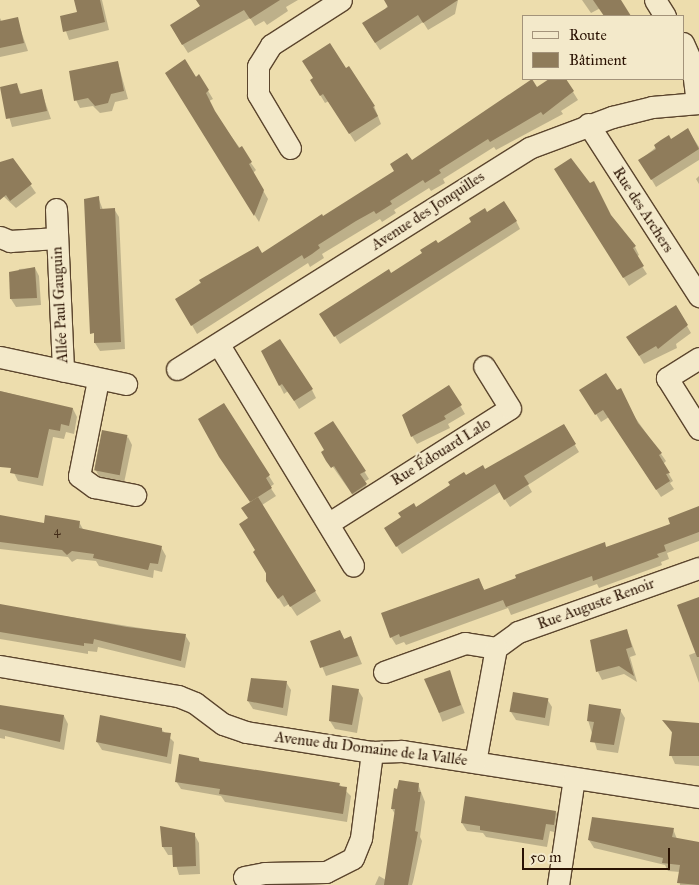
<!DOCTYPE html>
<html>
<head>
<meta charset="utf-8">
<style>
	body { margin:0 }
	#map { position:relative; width:699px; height:885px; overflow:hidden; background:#edddad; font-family:"IM FELL Great Primer",serif }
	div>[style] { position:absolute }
	.shadow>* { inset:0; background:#0003; transform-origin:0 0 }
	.building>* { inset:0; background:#8f7c5b; transform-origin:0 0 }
	.roads { filter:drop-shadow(1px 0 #5b452d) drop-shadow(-1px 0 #5b452d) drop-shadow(0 1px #5b452d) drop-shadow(0 -1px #5b452d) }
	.street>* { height:21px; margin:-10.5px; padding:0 10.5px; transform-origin:10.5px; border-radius:10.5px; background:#f3e9ca }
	span { translate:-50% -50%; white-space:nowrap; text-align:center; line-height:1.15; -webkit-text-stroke:4.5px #f3e9ca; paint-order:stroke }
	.number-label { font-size:12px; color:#432c18 }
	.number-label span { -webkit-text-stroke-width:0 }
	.street-label { font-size:15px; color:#2a1202 }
	.legend { position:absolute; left:522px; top:15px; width:162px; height:65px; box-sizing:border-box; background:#f3e9ca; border:1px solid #a3937a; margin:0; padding:6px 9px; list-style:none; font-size:15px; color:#2a1202 }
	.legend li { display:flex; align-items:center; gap:10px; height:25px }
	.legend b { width:25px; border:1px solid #a3937a }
	.scale { position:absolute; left:522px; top:848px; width:148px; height:22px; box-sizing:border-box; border:2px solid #2a1202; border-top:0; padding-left:6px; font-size:15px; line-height:18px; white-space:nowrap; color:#2a1202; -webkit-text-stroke:4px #f3e9ca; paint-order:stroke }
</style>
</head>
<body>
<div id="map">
	<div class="shadow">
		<i style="clip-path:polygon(75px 0,102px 0,109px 30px,69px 40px,61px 17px,78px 13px)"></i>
		<i style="clip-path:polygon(198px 0,298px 0,286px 7px,288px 11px,267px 25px,264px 21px,255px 26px,250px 18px,188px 53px,171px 26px,201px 6px)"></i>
		<i style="clip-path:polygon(392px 0,458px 0,455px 14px,428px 30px,423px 22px,380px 50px,368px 32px)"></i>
		<i style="clip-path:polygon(582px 0,616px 0,591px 13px)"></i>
		<i style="clip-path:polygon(0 18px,2px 22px,17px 19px,28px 51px,0 57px)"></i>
		<i style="clip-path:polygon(118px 63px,128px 99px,115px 102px,112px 111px,100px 113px,93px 106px,80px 108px,76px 100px)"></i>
		<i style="clip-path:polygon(345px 70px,374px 106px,381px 124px,355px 142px,329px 101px,325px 103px,316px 88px)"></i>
		<i style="clip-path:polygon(199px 76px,213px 99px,209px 101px,217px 117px,256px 170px,253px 173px,268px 199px,259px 222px,171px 81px)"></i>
		<i style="clip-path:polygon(552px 79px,565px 79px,578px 100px,561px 111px,563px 114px,496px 150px,494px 147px,443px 179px,445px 183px,431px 191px,429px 188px,394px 210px,396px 213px,382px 222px,380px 219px,322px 254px,324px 258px,310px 267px,308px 263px,197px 334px,177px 299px,220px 269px,261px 255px)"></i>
		<i style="clip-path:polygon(16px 84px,22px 95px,41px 90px,51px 119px,12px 127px,1px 88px)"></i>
		<i style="clip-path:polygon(688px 130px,699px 147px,699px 160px,656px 187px,640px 160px,669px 137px,671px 141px)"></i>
		<i style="clip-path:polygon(12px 159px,36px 193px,16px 208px,0 193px,0 163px)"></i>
		<i style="clip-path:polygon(699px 176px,699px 184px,696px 179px)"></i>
		<i style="clip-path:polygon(560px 177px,612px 218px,635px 247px,639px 255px,636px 257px,647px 274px,629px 286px)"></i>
		<i style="clip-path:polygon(98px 197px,103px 210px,114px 209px,119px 217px,125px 349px,100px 351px,95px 343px)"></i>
		<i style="clip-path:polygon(487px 213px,516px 221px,520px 229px,340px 344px,326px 322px,391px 274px)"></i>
		<i style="clip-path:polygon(35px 268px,39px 276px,41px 305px,16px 307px,11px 299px,19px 269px)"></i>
		<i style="clip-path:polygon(676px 307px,691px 333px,676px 344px,677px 348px,644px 364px,628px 337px)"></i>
		<i style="clip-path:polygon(263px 352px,312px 390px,316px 398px,299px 409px,288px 391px,284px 394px)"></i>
		<i style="clip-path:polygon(449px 386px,465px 414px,448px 424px,450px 428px,417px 444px,412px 436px)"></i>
		<i style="clip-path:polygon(0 391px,73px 409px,77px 417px,74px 434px,66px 432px,64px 439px,53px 437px,43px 486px,18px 481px,14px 473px,0 425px)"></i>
		<i style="clip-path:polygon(617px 392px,666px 461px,663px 464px,673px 481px,670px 483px,674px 489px,661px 497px,609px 417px,601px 422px,586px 398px)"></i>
		<i style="clip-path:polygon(224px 404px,274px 484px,270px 487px,276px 496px,262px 505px,321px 601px,297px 616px,289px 604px,284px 607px,274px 591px,256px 551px,249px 519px,252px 502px,225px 465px)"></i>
		<i style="clip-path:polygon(563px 425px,579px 452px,528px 485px,532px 492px,510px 507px,500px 492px,402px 554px,390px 536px,416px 509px,466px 477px,485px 471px)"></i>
		<i style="clip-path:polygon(128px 437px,132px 445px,124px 483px,100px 478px,95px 469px)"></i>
		<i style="clip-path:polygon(323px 453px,364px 471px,369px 479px,364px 482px,371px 493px,357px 501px)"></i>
		<i style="clip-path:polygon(699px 510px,699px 541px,667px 553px,669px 559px,661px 562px,662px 565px,599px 588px,597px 584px,511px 615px,508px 608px,406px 645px,404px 642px,396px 645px,391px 637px,479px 580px,485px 591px,604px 544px,607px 548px,671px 524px)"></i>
		<i style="clip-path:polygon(0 519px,45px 524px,79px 522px,84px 531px,161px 547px,166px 556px,162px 572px,154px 570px,153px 578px,99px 566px,96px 561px,77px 559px,72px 562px,68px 557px,0 549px)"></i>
		<i style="clip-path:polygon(699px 598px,699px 683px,689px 655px,697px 652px)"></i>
		<i style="clip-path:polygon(0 606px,185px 635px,190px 643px,185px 668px,98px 647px,97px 652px,88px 651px,88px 654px,0 639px)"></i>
		<i style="clip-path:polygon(340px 631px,345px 640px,351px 637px,362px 664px,326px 676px,312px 642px)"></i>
		<i style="clip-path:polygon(627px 631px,636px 655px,630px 657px,637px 682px,624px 674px,602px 680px,598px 672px)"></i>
		<i style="left:449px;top:672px;width:44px;height:24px;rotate:69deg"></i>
		<i style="clip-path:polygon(286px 682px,291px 690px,287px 716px,253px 709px,248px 701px)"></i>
		<i style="clip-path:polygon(358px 690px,363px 698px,357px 733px,335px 729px,330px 721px)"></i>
		<i style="clip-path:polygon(514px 694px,547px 699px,552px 707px,549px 726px,516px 720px,511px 712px)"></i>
		<i style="clip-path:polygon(0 706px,64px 716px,68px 724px,64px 750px,5px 736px,5px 739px,0 738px)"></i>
		<i style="clip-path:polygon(620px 710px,625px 718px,618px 753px,597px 750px,588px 720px)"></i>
		<i style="clip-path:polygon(664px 721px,699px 725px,699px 766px,675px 764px,671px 755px,673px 734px)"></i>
		<i style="clip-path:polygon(162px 730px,174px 742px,171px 764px,102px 750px,97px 742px)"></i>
		<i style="clip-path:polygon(199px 759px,201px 762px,339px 784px,351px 796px,347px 822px,225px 802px,221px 796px,181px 789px,176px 781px)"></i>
		<i style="clip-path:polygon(418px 784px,425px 802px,420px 837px,422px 841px,413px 882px,412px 885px,375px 885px,379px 876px,386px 880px,395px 814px,392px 809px)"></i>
		<i style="clip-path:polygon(556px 812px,560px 820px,558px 833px,550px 831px,547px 847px,486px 837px,483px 833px,467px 831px,462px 823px)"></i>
		<i style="clip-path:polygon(673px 829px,677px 839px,699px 843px,699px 885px,680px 885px,680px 872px,668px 871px,665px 865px,594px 848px,589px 840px)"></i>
		<i style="clip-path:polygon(194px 834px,199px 843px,200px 874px,179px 875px,173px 855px,168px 855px,163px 847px)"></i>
	</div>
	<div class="building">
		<i style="clip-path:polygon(74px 0,100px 0,105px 22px,63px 32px,60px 16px,77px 12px)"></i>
		<i style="clip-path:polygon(196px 0,280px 0,250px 19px,244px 10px,182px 45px,170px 25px,200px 6px)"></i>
		<i style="clip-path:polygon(384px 0,458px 0,423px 23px,418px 15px,375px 43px,362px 23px,388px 7px)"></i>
		<i style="clip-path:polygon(593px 0,621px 0,631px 16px,604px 16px)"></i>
		<i style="clip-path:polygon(18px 17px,24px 43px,0 48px,0 21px)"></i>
		<i style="clip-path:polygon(330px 43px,346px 68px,349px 66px,375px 106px,373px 107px,378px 116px,349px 134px,323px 94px,320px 96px,310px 80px,313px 78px,302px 61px)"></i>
		<i style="clip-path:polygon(185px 59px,196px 77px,199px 74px,209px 90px,206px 93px,215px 111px,239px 148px,242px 146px,252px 162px,249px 164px,264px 190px,254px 216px,165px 73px)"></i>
		<i style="clip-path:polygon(118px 61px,124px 91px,111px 94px,108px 103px,95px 106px,88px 98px,74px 101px,69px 71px)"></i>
		<i style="clip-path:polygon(532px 79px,537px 87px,549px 79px,566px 79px,574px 91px,543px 115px,541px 112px,490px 142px,488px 139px,439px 170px,441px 173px,425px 183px,423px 180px,390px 201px,392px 204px,376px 214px,374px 211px,356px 221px,318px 245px,320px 248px,312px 254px,304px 259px,302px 255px,191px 326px,175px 299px,201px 283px,199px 280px,258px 246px,262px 253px,322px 214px,323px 216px,394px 171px,390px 164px,407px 153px,412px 160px)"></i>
		<i style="clip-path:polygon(17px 83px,20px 94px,42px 89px,47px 111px,6px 119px,0 87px)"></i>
		<i style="clip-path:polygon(688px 128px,699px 149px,651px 180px,638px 160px,656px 149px,654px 145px,661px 140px,669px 135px,671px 139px)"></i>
		<i style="clip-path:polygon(13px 158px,32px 184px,10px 201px,6px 195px,0 200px,0 162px)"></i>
		<i style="clip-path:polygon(571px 158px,590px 183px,594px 181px,611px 215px,636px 246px,633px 248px,644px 266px,623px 278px,554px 169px)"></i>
		<i style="clip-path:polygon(99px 196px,100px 209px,115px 208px,121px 342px,94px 343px,94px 333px,90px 334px,84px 199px)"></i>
		<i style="clip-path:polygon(504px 201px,517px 221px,334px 337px,319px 314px,389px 269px,391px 273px,422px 253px,420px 250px,436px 240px,438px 243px,471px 222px,469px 218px,485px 208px,487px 212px)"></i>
		<i style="clip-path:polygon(35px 267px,37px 298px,10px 299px,9px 272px)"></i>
		<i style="clip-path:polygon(676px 305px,688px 325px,658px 349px,656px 346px,639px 356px,626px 337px)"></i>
		<i style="clip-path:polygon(280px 339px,313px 389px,294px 401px,282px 384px,279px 386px,261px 351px)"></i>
		<i style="clip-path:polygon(606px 373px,617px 390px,621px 388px,638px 423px,662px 453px,659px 455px,670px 473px,666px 474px,670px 481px,656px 490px,603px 410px,595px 415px,579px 390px)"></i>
		<i style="clip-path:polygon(449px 385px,462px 405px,444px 416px,446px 419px,411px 437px,402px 415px)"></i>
		<i style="clip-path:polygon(0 391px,73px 408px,69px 426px,61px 424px,60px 431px,49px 429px,38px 478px,10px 473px,11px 468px,0 467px)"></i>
		<i style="clip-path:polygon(224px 403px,270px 475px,266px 478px,272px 488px,250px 502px,219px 457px,198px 419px)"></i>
		<i style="clip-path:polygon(333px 421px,366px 471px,360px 474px,367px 484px,352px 494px,334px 466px,331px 468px,326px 461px,321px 452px,324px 450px,314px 433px)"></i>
		<i style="clip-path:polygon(564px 424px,576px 444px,524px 476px,529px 484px,504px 500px,495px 484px,396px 547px,384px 528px,401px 517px,398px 513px,414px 503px,416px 507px,450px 485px,448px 482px,464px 472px,466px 475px,483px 465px,485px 469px)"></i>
		<i style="left:102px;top:430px;width:26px;height:41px;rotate:11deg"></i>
		<i style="clip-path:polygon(258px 497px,316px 591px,290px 607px,283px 595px,278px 599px,266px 581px,266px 573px,253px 552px,255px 550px,239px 524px,248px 518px,241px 508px)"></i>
		<i style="clip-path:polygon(699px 506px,699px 532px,664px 545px,666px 551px,657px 554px,659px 557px,593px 581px,592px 576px,506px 607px,503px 600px,400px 637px,399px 634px,390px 638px,381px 613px,479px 578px,484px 590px,516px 578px,515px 575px,605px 542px,606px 547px,670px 524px,668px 518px)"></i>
		<i style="clip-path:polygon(0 515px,44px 523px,45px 515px,80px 521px,79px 528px,154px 544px,162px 546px,158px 564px,150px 563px,148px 570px,93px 558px,94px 554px,72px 551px,67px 555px,62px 550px,0 542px)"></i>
		<i style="clip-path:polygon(699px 597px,699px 657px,697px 657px,677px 605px)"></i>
		<i style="clip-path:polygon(0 604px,127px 627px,186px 634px,181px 661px,94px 639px,93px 644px,84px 643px,84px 646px,0 632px)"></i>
		<i style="clip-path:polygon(627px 629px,632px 647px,626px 649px,634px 676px,619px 666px,596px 672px,590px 640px)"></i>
		<i style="clip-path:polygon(340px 630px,344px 639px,351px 636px,358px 656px,320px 668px,310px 641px)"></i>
		<i style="clip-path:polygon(450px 670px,461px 705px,439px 713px,424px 679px)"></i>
		<i style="clip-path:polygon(251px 678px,287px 681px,283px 708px,247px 701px)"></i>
		<i style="clip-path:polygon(332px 685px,359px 689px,352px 725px,329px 721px)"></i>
		<i style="left:513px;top:692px;width:36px;height:20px;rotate:10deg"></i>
		<i style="clip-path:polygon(589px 704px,621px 709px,614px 745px,590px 742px,594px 722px,587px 721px)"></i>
		<i style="clip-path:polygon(0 705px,64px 715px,60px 742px,0 729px)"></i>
		<i style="clip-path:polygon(100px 715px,162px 728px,162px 732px,171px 733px,167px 757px,96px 742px)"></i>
		<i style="clip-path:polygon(662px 720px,699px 723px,699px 756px,669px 756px,672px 732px)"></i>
		<i style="clip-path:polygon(179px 754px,199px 758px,199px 761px,340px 783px,339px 786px,347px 787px,343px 814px,219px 794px,220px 789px,175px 782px)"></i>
		<i style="clip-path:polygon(399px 780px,419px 783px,418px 792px,421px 792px,415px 831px,418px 832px,408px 885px,384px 885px,395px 809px,391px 809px,394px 788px,397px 789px)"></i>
		<i style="clip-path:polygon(465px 796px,556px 811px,554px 825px,546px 824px,543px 840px,480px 830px,480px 826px,461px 823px)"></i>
		<i style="clip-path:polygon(592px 817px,674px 828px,672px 837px,699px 842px,699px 885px,677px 883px,680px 865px,662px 863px,663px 858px,588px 840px)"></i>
		<i style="clip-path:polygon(160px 826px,195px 833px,196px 866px,173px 867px,172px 847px,162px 847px)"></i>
	</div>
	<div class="roads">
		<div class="street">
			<i style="left:655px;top:0;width:19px;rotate:58deg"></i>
			<i style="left:683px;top:43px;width:22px;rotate:66deg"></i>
			<i style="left:692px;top:63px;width:40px;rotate:82.9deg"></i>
			<i style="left:588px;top:124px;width:205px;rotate:57.2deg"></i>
			<i style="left:290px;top:148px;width:63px;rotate:-120.7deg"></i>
			<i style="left:258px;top:94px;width:28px;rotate:-90deg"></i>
			<i style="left:258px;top:66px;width:25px;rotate:-58deg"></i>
			<i style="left:271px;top:45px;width:83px;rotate:-32.7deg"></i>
			<i style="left:56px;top:209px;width:162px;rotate:87.5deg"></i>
			<i style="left:0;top:237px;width:11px;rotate:22deg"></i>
			<i style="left:10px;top:241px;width:47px;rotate:-3.7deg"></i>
			<i style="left:219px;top:345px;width:258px;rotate:58.7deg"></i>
			<i style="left:0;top:357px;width:129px;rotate:12.1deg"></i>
			<i style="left:699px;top:358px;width:38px;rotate:148deg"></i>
			<i style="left:667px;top:378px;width:60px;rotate:57.9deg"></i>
			<i style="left:177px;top:369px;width:416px;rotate:-32.1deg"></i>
			<i style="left:529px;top:148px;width:89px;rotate:-20.5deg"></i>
			<i style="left:612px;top:117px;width:41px;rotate:-14deg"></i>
			<i style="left:652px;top:107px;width:47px;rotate:-4.9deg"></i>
			<i style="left:98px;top:380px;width:98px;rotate:101.2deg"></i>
			<i style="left:79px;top:476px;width:19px;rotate:36deg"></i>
			<i style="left:94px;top:487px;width:42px;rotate:11deg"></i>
			<i style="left:329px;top:523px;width:214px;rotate:-32.4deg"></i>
			<i style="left:510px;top:408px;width:49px;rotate:-121.8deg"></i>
			<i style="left:0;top:666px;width:181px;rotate:9.6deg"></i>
			<i style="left:178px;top:696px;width:18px;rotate:22deg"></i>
			<i style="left:195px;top:703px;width:35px;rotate:37deg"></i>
			<i style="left:223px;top:724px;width:24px;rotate:19deg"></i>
			<i style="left:246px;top:732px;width:128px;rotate:9deg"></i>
			<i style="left:372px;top:752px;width:30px;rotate:-2deg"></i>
			<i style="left:402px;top:751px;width:301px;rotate:8.8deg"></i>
			<i style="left:384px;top:672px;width:86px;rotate:-19.7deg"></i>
			<i style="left:465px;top:643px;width:31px;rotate:9deg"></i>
			<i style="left:496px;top:648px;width:27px;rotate:-36deg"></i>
			<i style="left:518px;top:632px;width:192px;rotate:-19.5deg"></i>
			<i style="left:475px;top:762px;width:116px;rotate:-79.6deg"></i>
			<i style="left:244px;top:877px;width:21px;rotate:-11deg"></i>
			<i style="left:265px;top:873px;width:61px;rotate:-0.9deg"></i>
			<i style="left:326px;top:872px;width:30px;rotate:-27deg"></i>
			<i style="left:353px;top:858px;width:22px;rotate:-68deg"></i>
			<i style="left:361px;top:838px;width:87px;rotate:-82.7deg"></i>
			<i style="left:558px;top:885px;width:108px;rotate:-81.5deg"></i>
		</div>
	</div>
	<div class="number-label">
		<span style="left:57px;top:532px">4</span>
	</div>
	<div class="street-label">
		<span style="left:643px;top:210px;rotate:57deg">Rue des Archers</span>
		<span style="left:428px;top:211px;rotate:-33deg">Avenue des Jonquilles</span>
		<span style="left:60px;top:305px;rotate:-93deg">Allée Paul Gauguin</span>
		<span style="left:441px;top:452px;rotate:-32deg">Rue Édouard Lalo</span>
		<span style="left:596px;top:604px;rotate:-20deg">Rue Auguste Renoir</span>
		<span style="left:371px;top:749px;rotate:7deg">Avenue du Domaine de la Vallée</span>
	</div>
	<ul class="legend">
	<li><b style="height:6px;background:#f3e9ca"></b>Route</li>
	<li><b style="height:14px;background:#8f7c5b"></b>Bâtiment</li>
	</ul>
	<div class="scale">50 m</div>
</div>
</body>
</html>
